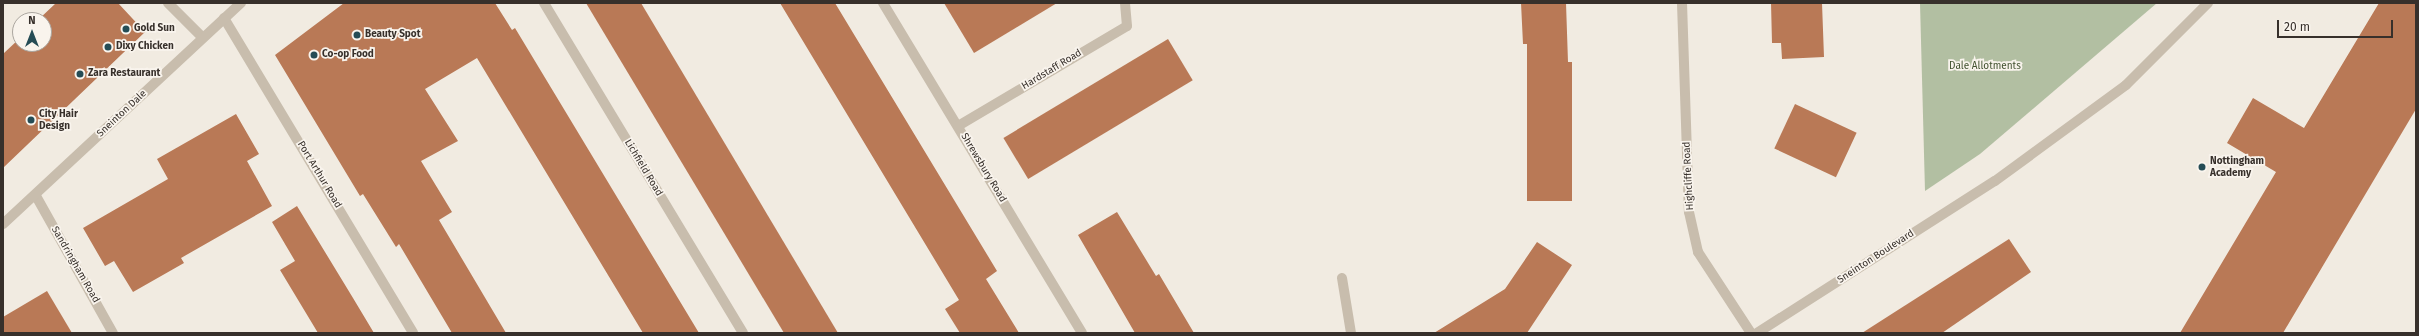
<!DOCTYPE html>
<html>
<head>
<meta charset="utf-8">
<style>
	body { margin:0 }
	#map { position:relative; width:2419px; height:336px; overflow:hidden; background:#f1ebe1; font-family:"Fira Sans",sans-serif }
	div>[style] { position:absolute }
	.green>* { inset:0; background:#b2bfa2 }
	.building>* { inset:0; background:#b97956; transform-origin:0 0 }
	.service>* { height:10px; margin:-5px; padding:0 5px; transform-origin:5px; border-radius:5px; background:#c8bdad }
	.minor>* { height:10px; margin:-5px; padding:0 5px; transform-origin:5px; border-radius:5px; background:#c8bdad }
	.tertiary>* { height:10px; margin:-5px; padding:0 5px; transform-origin:5px; border-radius:5px; background:#c8bdad }
	.dots>* { width:11px; height:11px; translate:-50% -50%; box-sizing:border-box; border:2px solid #f9f4ed; border-radius:50% }
	span { translate:-50% -50%; white-space:nowrap; text-align:center; line-height:1.15; -webkit-text-stroke:3.5px #f9f4ed; paint-order:stroke }
	.poi-label { font-size:10px; color:#37302b; font-weight:700 }
	.left { translate:0 -50%; text-align:left }
	.park-label { font-size:10px; color:#435331 }
	.street-label { font-size:10px; color:#37302b }
	.frame { position:absolute; inset:0; border:4px solid #37302b; pointer-events:none }
	.north { position:absolute; left:12px; top:12px; width:40px; height:40px; box-sizing:border-box; background:#f9f4ed; border:1px solid #aba69f; border-radius:50%; rotate:0deg; font-size:11px; font-weight:700; line-height:16px; text-align:center; color:#37302b }
	.north::after { content:''; display:block; margin:auto; width:14px; height:18px; background:#254c55; clip-path:polygon(50% 0,100% 100%,50% 72%,0 100%) }
	.scale { position:absolute; left:2277px; top:20px; width:116px; height:18px; box-sizing:border-box; border:2px solid #37302b; border-top:0; padding-left:5px; font-size:12px; line-height:14px; white-space:nowrap; color:#37302b; -webkit-text-stroke:3px #f9f4ed; paint-order:stroke }
</style>
</head>
<body>
<div id="map">
	<div class="green">
		<i style="clip-path:polygon(1920px 3px,2157px 3px,1980px 154px,1925px 191px)"></i>
	</div>
	<div class="building">
		<i style="clip-path:polygon(56px 3px,118px 3px,145px 32px,3px 168px,3px 54px,20px 38px,20px 44px,44px 44px,44px 20px,38px 20px)"></i>
		<i style="clip-path:polygon(344px 3px,495px 3px,512px 30px,515px 28px,699px 333px,643px 333px,477px 58px,425px 89px,458px 141px,421px 161px,452px 212px,439px 220px,506px 333px,452px 333px,399px 244px,396px 247px,363px 194px,360px 196px,275px 55px)"></i>
		<i style="clip-path:polygon(586px 3px,641px 3px,838px 333px,784px 333px)"></i>
		<i style="clip-path:polygon(780px 3px,835px 3px,997px 271px,986px 279px,1019px 333px,960px 333px,945px 309px,959px 300px)"></i>
		<i style="clip-path:polygon(944px 3px,1057px 3px,974px 53px)"></i>
		<i style="clip-path:polygon(1521px 3px,1566px 3px,1568px 62px,1572px 62px,1572px 201px,1527px 201px,1527px 44px,1523px 44px)"></i>
		<i style="clip-path:polygon(1771px 3px,1822px 3px,1824px 57px,1782px 59px,1781px 43px,1772px 43px)"></i>
		<i style="clip-path:polygon(2379px 3px,2416px 3px,2416px 109px,2283px 333px,2180px 333px,2276px 172px,2227px 143px,2253px 98px,2304px 128px)"></i>
		<i style="left:1168px;top:39px;width:48px;height:192px;rotate:59deg"></i>
		<i style="left:1795px;top:104px;width:68px;height:49px;rotate:25deg"></i>
		<i style="clip-path:polygon(236px 114px,259px 154px,247px 161px,272px 206px,181px 258px,184px 263px,133px 292px,114px 261px,105px 266px,83px 228px,168px 179px,157px 159px)"></i>
		<i style="clip-path:polygon(297px 206px,353px 298px,374px 333px,318px 333px,280px 270px,295px 261px,272px 222px)"></i>
		<i style="clip-path:polygon(1117px 212px,1156px 276px,1159px 274px,1194px 333px,1135px 333px,1078px 235px)"></i>
		<i style="clip-path:polygon(2009px 239px,2031px 272px,1942px 333px,1862px 333px)"></i>
		<i style="clip-path:polygon(1537px 242px,1572px 265px,1527px 333px,1434px 333px,1505px 289px)"></i>
		<i style="clip-path:polygon(47px 291px,72px 333px,3px 333px,3px 317px)"></i>
	</div>
	<div class="service">
		<i style="left:1995px;top:181px;width:162px;rotate:-36.2deg"></i>
		<i style="left:2126px;top:85px;width:116px;rotate:-45deg"></i>
		<i style="left:1342px;top:278px;width:56px;rotate:80.7deg"></i>
	</div>
	<div class="minor">
		<i style="left:168px;top:3px;width:49px;rotate:45deg"></i>
		<i style="left:544px;top:3px;width:385px;rotate:58.9deg"></i>
		<i style="left:883px;top:3px;width:385px;rotate:58.9deg"></i>
		<i style="left:1682px;top:3px;width:209px;rotate:88.1deg"></i>
		<i style="left:1689px;top:212px;width:41px;rotate:77.3deg"></i>
		<i style="left:1698px;top:252px;width:97px;rotate:56.8deg"></i>
		<i style="left:224px;top:18px;width:367px;rotate:59deg"></i>
		<i style="left:958px;top:126px;width:196px;rotate:-30.6deg"></i>
		<i style="left:1127px;top:26px;width:23px;rotate:-95deg"></i>
		<i style="left:36px;top:196px;width:157px;rotate:60.7deg"></i>
		<i style="left:1757px;top:333px;width:282px;rotate:-32.6deg"></i>
	</div>
	<div class="tertiary">
		<i style="left:3px;top:224px;width:325px;rotate:-42.9deg"></i>
	</div>
	<div class="dots">
		<i style="left:126px;top:29px;background:#254c55"></i>
		<i style="left:357px;top:35px;background:#254c55"></i>
		<i style="left:108px;top:47px;background:#254c55"></i>
		<i style="left:314px;top:55px;background:#254c55"></i>
		<i style="left:80px;top:74px;background:#254c55"></i>
		<i style="left:31px;top:120px;background:#254c55"></i>
		<i style="left:2202px;top:167px;background:#254c55"></i>
	</div>
	<div class="poi-label">
		<span class="left" style="left:134px;top:29px">Gold Sun</span>
		<span class="left" style="left:365px;top:35px">Beauty Spot</span>
		<span class="left" style="left:116px;top:47px">Dixy Chicken</span>
		<span class="left" style="left:322px;top:55px">Co-op Food</span>
		<span class="left" style="left:88px;top:74px">Zara Restaurant</span>
		<span class="left" style="left:39px;top:120px">City Hair<br>Design</span>
		<span class="left" style="left:2210px;top:167px">Nottingham<br>Academy</span>
	</div>
	<div class="park-label">
		<span style="left:1985px;top:67px">Dale Allotments</span>
	</div>
	<div class="street-label">
		<span style="left:1052px;top:70px;rotate:-31deg">Hardstaff Road</span>
		<span style="left:122px;top:114px;rotate:-43deg">Sneinton Dale</span>
		<span style="left:643px;top:168px;rotate:59deg">Lichfield Road</span>
		<span style="left:983px;top:168px;rotate:59deg">Shrewsbury Road</span>
		<span style="left:319px;top:175px;rotate:59deg">Port Arthur Road</span>
		<span style="left:1689px;top:176px;rotate:-93deg">Highcliffe Road</span>
		<span style="left:1876px;top:257px;rotate:-33deg">Sneinton Boulevard</span>
		<span style="left:75px;top:265px;rotate:60deg">Sandringham Road</span>
	</div>
	<div class="frame"></div>
	<div class="north">N</div>
	<div class="scale">20 m</div>
</div>
</body>
</html>
